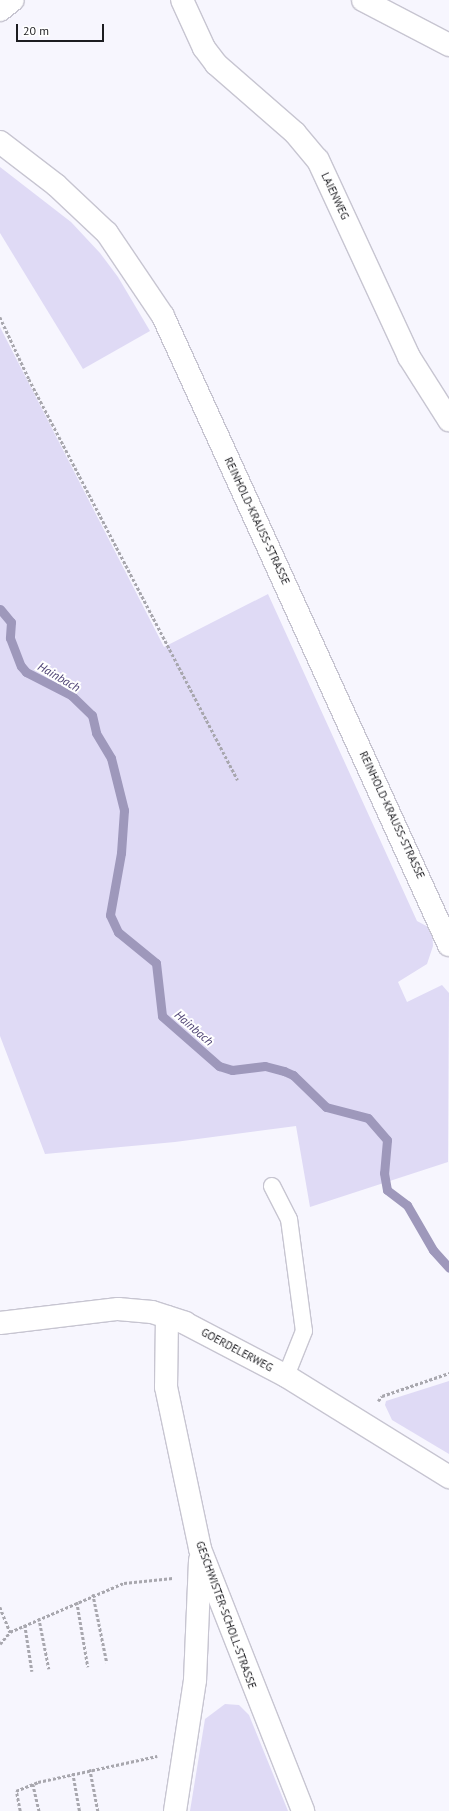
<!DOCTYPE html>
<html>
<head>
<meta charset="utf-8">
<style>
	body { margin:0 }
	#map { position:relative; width:449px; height:1811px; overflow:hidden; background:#f7f6fe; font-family:"PT Sans",sans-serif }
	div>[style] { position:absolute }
	.green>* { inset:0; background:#dfdaf5 }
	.stream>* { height:9px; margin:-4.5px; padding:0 4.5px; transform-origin:4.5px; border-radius:4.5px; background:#9e98bb }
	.path>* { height:2.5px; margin-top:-1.25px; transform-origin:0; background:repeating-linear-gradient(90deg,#a8a7ae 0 3px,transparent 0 5px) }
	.roads { filter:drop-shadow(1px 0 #c7c5d1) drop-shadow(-1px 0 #c7c5d1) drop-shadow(0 1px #c7c5d1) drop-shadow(0 -1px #c7c5d1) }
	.service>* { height:16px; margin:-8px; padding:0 8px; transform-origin:8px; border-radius:8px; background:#fff }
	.minor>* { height:22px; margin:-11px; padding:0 11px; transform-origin:11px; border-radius:11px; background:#fff }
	span { translate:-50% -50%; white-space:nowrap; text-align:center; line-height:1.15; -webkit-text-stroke:4px #fff; paint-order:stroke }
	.street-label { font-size:11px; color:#1d1d21 }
	.water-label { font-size:12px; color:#4e4374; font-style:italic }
	.scale { position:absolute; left:16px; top:24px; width:88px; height:18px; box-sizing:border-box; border:2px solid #1d1d21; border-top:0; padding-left:5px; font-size:12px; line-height:14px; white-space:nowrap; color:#1d1d21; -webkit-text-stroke:3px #fff; paint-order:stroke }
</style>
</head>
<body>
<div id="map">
	<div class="green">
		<i style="clip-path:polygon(0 167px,71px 222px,100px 253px,118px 277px,150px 331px,83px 369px,0 233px)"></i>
		<i style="clip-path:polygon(0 327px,164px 647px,268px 594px,417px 921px,432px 929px,433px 946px,427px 964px,398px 982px,407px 1002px,442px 985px,449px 993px,448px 1162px,310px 1207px,296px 1126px,175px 1142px,45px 1154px,0 1036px)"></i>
		<i style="clip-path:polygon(449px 1381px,449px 1454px,392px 1420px,385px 1405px,386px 1401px)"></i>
		<i style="clip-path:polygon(225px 1704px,239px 1705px,249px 1715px,288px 1811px,190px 1811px,205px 1719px)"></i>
	</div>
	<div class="stream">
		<i style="left:0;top:609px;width:17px;rotate:50deg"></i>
		<i style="left:11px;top:622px;width:16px;rotate:94deg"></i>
		<i style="left:10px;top:638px;width:30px;rotate:69deg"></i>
		<i style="left:21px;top:666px;width:8px;rotate:50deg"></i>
		<i style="left:26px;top:672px;width:51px;rotate:27.1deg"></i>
		<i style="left:71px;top:695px;width:29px;rotate:44deg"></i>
		<i style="left:92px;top:715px;width:18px;rotate:77deg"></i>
		<i style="left:96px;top:733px;width:29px;rotate:59deg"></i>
		<i style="left:111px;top:758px;width:54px;rotate:76deg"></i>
		<i style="left:124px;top:810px;width:43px;rotate:94deg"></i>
		<i style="left:121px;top:853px;width:63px;rotate:100.1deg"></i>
		<i style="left:110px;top:915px;width:19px;rotate:65deg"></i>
		<i style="left:118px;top:932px;width:49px;rotate:39.2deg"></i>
		<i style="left:156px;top:963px;width:53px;rotate:83.5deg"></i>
		<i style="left:162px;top:1016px;width:76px;rotate:41.3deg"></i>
		<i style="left:219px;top:1066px;width:14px;rotate:17deg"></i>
		<i style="left:232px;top:1070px;width:33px;rotate:-7deg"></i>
		<i style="left:265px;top:1066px;width:20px;rotate:15deg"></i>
		<i style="left:284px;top:1071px;width:10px;rotate:24deg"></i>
		<i style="left:293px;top:1075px;width:46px;rotate:44.1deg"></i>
		<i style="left:326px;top:1107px;width:43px;rotate:14.7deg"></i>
		<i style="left:368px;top:1118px;width:29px;rotate:49deg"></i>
		<i style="left:387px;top:1140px;width:33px;rotate:95deg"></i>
		<i style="left:384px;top:1173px;width:17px;rotate:80deg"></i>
		<i style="left:387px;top:1190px;width:25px;rotate:37deg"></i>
		<i style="left:407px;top:1205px;width:52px;rotate:60deg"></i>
		<i style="left:433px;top:1250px;width:24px;rotate:48deg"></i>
	</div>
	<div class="path">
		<i style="left:0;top:317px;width:68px;rotate:64.9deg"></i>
		<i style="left:29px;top:379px;width:452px;rotate:62.5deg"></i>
		<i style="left:378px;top:1401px;width:6px;rotate:-51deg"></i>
		<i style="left:382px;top:1396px;width:71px;rotate:-18.9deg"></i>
		<i style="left:93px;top:1594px;width:70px;rotate:78.5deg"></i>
		<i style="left:77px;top:1602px;width:66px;rotate:80.4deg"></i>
		<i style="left:0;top:1607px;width:27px;rotate:68deg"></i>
		<i style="left:39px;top:1618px;width:52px;rotate:78.9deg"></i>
		<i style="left:25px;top:1625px;width:47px;rotate:81.3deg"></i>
		<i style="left:0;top:1644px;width:16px;rotate:-50deg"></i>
		<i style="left:10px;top:1632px;width:124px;rotate:-23.3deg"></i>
		<i style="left:124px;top:1583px;width:49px;rotate:-5.8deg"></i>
		<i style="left:90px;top:1769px;width:43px;rotate:79.2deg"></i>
		<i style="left:73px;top:1773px;width:39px;rotate:80deg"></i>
		<i style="left:33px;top:1784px;width:28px;rotate:77deg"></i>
		<i style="left:20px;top:1811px;width:20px;rotate:-101deg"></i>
		<i style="left:16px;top:1791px;width:24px;rotate:-22deg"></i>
		<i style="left:38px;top:1782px;width:122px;rotate:-12.3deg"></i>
	</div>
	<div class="roads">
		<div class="service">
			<i style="left:272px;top:1186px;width:37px;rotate:63deg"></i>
			<i style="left:289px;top:1219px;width:113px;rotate:82.4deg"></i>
			<i style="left:304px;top:1331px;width:48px;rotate:111.8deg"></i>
		</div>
		<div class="minor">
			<i style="left:182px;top:0;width:53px;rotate:65.4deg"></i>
			<i style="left:204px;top:48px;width:20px;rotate:53deg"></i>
			<i style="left:216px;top:64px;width:105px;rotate:41.1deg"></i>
			<i style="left:295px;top:133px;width:35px;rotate:50deg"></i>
			<i style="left:318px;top:160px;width:217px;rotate:65.2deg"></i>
			<i style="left:409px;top:357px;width:75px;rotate:57.6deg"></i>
			<i style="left:363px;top:0;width:97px;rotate:27.6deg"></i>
			<i style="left:0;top:10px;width:16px;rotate:-38deg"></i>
			<i style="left:0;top:142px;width:71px;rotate:37.5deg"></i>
			<i style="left:56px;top:185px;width:70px;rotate:43.3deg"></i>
			<i style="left:107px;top:233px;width:100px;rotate:56deg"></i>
			<i style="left:163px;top:316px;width:691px;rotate:65.55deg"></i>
			<i style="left:167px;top:1317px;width:70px;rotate:90.8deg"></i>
			<i style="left:166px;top:1387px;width:166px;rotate:78.1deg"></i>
			<i style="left:200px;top:1549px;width:282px;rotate:68.5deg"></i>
			<i style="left:0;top:1323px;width:119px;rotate:-6.8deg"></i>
			<i style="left:118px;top:1309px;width:34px;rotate:5deg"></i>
			<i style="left:152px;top:1312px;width:35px;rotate:18deg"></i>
			<i style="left:185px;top:1323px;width:114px;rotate:27.7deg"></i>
			<i style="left:286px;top:1376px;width:192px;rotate:31.8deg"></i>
			<i style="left:175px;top:1811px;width:133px;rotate:-81.3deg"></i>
			<i style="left:195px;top:1680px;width:120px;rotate:-87.6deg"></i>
		</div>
	</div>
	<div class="street-label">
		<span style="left:335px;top:196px;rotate:65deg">LAIENWEG</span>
		<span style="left:257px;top:521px;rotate:65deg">REINHOLD-KRAUSS-STRASSE</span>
		<span style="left:392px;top:815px;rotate:65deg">REINHOLD-KRAUSS-STRASSE</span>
		<span style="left:237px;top:1350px;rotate:28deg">GOERDELERWEG</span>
		<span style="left:226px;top:1615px;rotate:70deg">GESCHWISTER-SCHOLL-STRASSE</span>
	</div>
	<div class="water-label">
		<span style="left:59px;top:677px;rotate:30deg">Hainbach</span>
		<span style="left:194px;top:1028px;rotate:41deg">Hainbach</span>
	</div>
	<div class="scale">20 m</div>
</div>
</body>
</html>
